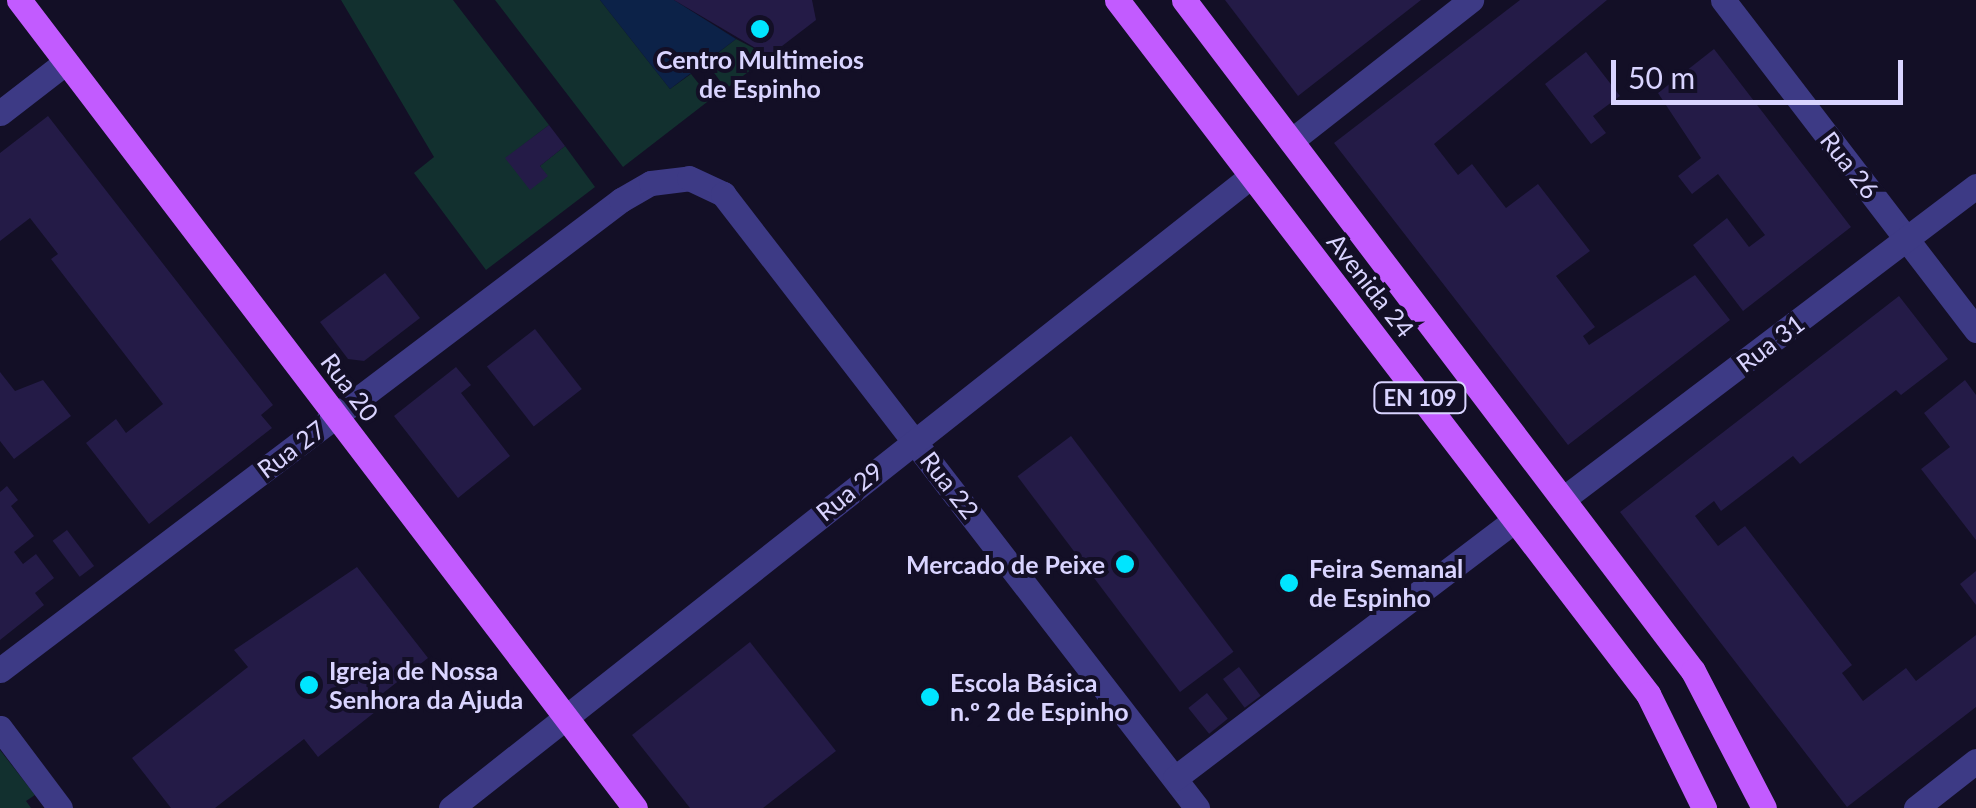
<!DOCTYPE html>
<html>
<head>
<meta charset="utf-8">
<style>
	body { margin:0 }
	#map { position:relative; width:1976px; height:808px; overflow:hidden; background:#130f26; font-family:Lato,sans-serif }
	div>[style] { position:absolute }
	.green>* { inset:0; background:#12302f }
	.water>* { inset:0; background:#0c2248 }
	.building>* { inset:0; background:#241b47; transform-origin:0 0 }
	.minor>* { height:25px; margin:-12.5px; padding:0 12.5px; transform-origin:12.5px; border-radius:12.5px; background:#3d3a85 }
	.major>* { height:25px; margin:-12.5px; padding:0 12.5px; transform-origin:12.5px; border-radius:12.5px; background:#c25bff }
	.dots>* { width:28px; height:28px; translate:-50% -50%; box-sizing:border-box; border:5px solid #130f26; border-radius:50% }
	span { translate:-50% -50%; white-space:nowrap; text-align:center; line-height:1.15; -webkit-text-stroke:8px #130f26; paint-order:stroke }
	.shield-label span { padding:2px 8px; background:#130f26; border:2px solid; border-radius:8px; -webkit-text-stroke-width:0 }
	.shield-label { font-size:22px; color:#d9d4ff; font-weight:700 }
	.poi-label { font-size:25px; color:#d9d4ff; font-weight:700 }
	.right { translate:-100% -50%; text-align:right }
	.left { translate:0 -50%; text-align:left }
	.street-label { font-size:25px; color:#d9d4ff }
	.scale { position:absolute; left:1611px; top:60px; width:292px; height:45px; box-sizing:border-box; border:5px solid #d9d4ff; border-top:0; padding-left:12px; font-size:30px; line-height:35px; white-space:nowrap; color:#d9d4ff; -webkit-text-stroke:8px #130f26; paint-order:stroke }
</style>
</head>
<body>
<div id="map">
	<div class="green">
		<i style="clip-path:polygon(341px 0,453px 0,549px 125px,506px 158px,547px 176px,540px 166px,565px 146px,595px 187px,486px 270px,414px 173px,434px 157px)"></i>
		<i style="clip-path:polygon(495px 0,600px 0,670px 89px,691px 74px,711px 99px,623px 167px)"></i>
		<i style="clip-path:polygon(736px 39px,769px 56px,726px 89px,706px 62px)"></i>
		<i style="clip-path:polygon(0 750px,35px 795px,26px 801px,31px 808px,0 808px)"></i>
	</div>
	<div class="water">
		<i style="clip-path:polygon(600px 0,674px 0,736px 39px,670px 89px)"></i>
	</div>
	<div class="building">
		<i style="clip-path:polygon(674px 0,812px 0,816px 20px,769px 56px)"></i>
		<i style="clip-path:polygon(1225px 0,1421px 0,1298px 96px)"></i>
		<i style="clip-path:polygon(1520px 0,1607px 0,1434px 144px,1458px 175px,1472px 164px,1506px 208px,1538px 184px,1590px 251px,1556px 276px,1595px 327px,1583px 336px,1589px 345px,1695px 275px,1730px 320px,1568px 445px,1334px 143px)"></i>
		<i style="clip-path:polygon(1714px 49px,1851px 227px,1743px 311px,1693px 245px,1727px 218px,1749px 247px,1765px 235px,1718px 174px,1692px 194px,1678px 176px,1701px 158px,1658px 93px)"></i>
		<i style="clip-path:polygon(1586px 52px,1620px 96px,1593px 116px,1606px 133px,1591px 144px,1545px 84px)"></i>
		<i style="clip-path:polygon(48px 116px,273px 405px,261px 415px,272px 428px,149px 524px,86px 443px,116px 419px,126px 433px,163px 404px,51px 259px,58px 254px,30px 218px,0 241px,0 153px)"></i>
		<i style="clip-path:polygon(549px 125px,565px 146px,540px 166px,548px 176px,530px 190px,505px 158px)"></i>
		<i style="clip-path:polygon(385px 273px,420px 318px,364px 361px,348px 359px,320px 322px)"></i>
		<i style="clip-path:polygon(1899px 296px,1948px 359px,1901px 395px,1896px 390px,1800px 464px,1793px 456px,1721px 511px,1714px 501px,1695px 516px,1718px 546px,1745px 526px,1852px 665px,1842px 673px,1863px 701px,1906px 668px,1916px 681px,1976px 635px,1976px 707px,1847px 807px,1620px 512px)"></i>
		<i style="left:535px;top:329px;width:76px;height:61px;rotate:52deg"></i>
		<i style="clip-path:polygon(456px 367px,471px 385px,461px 393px,510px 456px,458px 498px,394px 416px)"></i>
		<i style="clip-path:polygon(0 372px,15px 391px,43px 380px,71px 416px,14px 459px,0 441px)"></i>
		<i style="clip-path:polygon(1965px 380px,1976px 395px,1976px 540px,1921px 469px,1950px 447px,1924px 413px)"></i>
		<i style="left:1071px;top:436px;width:270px;height:67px;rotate:53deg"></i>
		<i style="clip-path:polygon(7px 486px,18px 500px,11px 506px,34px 536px,14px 552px,23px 564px,36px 554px,54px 578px,35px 593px,44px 605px,0 640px,0 492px)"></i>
		<i style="left:67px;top:530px;width:45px;height:18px;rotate:53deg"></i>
		<i style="clip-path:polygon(357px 567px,428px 658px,369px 704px,375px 712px,318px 757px,304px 739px,215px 808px,171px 808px,132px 758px,248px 667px,234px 650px)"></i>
		<i style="clip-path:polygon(1976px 571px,1976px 605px,1960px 584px)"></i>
		<i style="clip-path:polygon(750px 642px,836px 751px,763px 808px,690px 808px,632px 735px)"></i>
		<i style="left:1239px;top:667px;width:36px;height:20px;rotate:53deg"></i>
		<i style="left:1207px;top:693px;width:33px;height:24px;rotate:51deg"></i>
	</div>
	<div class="minor">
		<i style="left:1723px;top:0;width:416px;rotate:52.5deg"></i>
		<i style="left:0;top:113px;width:83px;rotate:-37.7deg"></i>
		<i style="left:1291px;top:141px;width:229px;rotate:-38.1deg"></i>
		<i style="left:1563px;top:499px;width:518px;rotate:-37.16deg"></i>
		<i style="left:0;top:670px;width:779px;rotate:-37.12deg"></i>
		<i style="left:621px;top:200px;width:34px;rotate:-30deg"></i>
		<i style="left:651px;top:183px;width:38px;rotate:-7deg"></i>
		<i style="left:689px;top:178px;width:38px;rotate:25deg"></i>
		<i style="left:723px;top:194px;width:776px;rotate:52.33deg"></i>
		<i style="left:0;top:728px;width:100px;rotate:53.1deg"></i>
		<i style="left:1175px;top:778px;width:425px;rotate:-37.2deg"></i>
		<i style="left:451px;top:808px;width:1018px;rotate:-38.3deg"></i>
		<i style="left:1916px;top:808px;width:76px;rotate:-38.1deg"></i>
	</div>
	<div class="major">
		<i style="left:19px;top:0;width:1016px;rotate:52.68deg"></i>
		<i style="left:1117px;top:0;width:874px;rotate:52.58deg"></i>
		<i style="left:1648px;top:694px;width:127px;rotate:63.8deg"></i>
		<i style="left:1184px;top:0;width:842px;rotate:52.82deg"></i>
		<i style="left:1693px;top:671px;width:154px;rotate:62.6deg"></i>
	</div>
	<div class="dots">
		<i style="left:760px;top:29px;background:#00e5ff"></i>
		<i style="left:1125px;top:564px;background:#00e5ff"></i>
		<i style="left:1289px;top:583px;background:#00e5ff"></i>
		<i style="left:309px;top:685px;background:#00e5ff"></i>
		<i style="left:930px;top:697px;background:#00e5ff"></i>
	</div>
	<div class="shield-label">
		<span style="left:1420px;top:398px">EN 109</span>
	</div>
	<div class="poi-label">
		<span style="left:760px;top:74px">Centro Multimeios<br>de Espinho</span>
		<span class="right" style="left:1105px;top:564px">Mercado de Peixe</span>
		<span class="left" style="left:1309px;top:583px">Feira Semanal<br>de Espinho</span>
		<span class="left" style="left:329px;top:685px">Igreja de Nossa<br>Senhora da Ajuda</span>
		<span class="left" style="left:950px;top:697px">Escola Básica<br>n.º 2 de Espinho</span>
	</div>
	<div class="street-label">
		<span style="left:1850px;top:165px;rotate:52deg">Rua 26</span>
		<span style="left:1371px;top:285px;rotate:52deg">Avenida 24</span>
		<span style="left:1770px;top:343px;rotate:-37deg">Rua 31</span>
		<span style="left:350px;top:387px;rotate:53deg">Rua 20</span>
		<span style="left:291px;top:449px;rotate:-37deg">Rua 27</span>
		<span style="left:950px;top:485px;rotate:52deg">Rua 22</span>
		<span style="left:849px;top:491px;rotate:-39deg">Rua 29</span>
	</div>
	<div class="scale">50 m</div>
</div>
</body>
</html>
